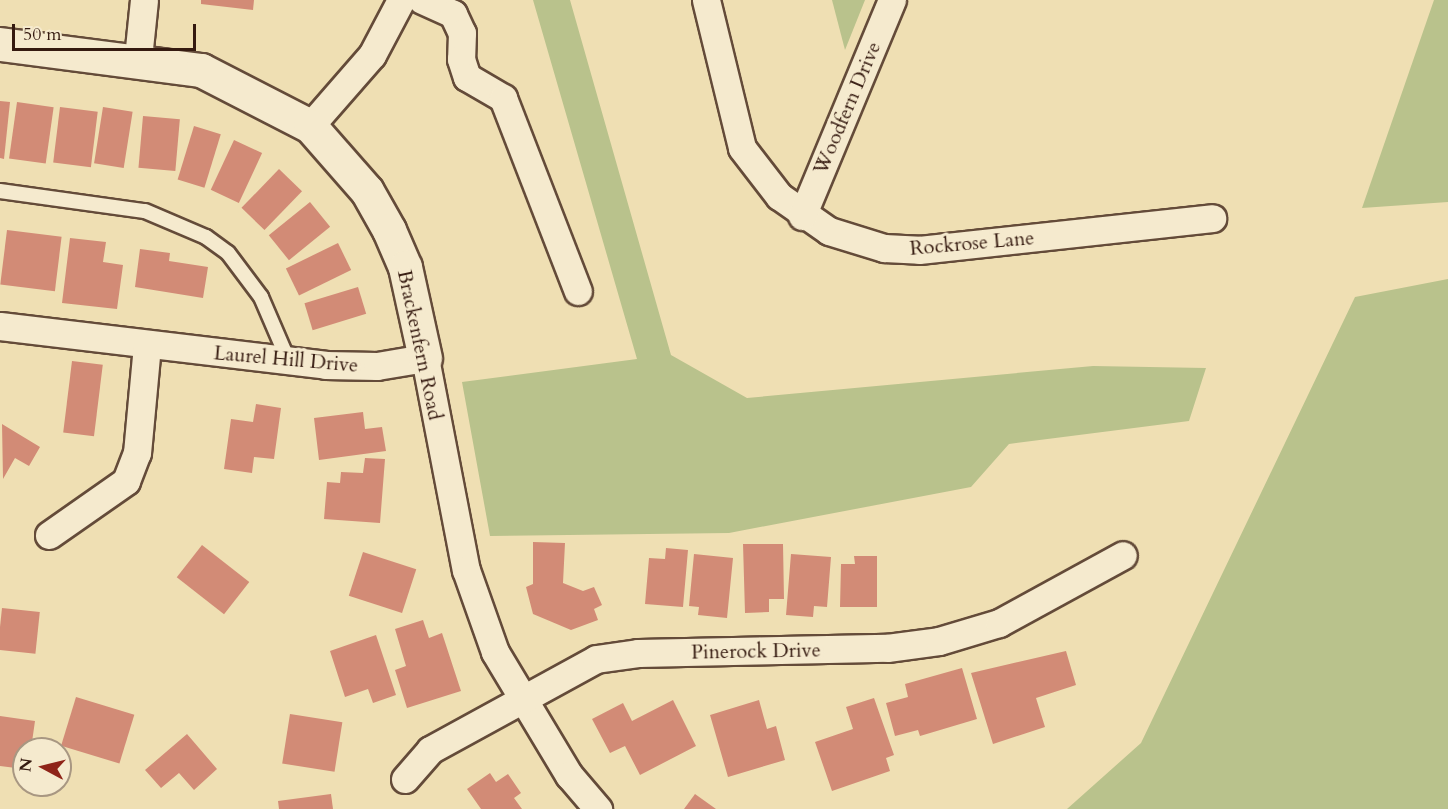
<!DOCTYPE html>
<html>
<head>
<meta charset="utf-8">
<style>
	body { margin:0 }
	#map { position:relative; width:1448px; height:809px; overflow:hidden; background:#efdfb3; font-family:Cardo,serif }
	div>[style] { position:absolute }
	.green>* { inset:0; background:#b9c28c }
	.building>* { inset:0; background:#d28b76; transform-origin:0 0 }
	.roads { filter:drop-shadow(2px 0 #644b39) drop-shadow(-2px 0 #644b39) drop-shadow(0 2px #644b39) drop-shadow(0 -2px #644b39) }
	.service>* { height:14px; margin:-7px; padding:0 7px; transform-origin:7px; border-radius:7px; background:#f5eace }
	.minor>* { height:27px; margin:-13.5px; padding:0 13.5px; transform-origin:13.5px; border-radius:13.5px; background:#f5eace }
	.tertiary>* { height:33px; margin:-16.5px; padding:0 16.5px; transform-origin:16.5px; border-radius:16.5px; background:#f5eace }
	span { translate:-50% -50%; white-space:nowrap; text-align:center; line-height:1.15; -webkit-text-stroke:6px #f5eace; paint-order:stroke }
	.street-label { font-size:20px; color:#351a10 }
	.north { position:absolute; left:12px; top:737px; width:60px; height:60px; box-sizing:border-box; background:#f5eace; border:2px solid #a89782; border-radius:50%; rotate:277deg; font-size:16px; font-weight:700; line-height:24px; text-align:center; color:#351a10 }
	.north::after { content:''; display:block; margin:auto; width:21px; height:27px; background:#8f2418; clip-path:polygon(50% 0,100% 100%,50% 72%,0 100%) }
	.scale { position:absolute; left:12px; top:24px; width:184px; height:27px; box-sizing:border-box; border:3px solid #351a10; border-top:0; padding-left:8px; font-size:18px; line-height:21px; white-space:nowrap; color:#351a10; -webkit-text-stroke:4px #f5eace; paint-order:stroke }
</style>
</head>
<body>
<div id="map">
	<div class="green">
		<i style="clip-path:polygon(533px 0,570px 0,671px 355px,747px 398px,1093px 366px,1206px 368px,1189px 421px,1009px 444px,971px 487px,729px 533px,490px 536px,462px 382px,637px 359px)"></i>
		<i style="clip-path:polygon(832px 0,865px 0,845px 50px)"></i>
		<i style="clip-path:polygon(1434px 0,1448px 0,1448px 202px,1362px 208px)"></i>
		<i style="clip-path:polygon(1448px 279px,1448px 809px,1067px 809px,1141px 743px,1355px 297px)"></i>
	</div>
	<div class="building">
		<i style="clip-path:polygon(201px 0,254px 0,253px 10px,201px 4px)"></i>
		<i style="clip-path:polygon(0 101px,10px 102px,4px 159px,0 158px)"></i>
		<i style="left:17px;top:102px;width:37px;height:57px;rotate:8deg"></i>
		<i style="left:60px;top:107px;width:38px;height:56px;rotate:7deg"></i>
		<i style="left:103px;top:107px;width:30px;height:57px;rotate:9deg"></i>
		<i style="left:143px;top:116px;width:37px;height:52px;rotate:5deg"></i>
		<i style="left:194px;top:126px;width:28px;height:56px;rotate:17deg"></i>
		<i style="left:234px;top:140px;width:31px;height:55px;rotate:25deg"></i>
		<i style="left:279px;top:169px;width:32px;height:54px;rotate:44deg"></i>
		<i style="left:310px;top:202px;width:32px;height:53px;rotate:51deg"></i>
		<i style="left:7px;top:230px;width:55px;height:55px;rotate:7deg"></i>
		<i style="clip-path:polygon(70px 238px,106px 242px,103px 262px,123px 265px,117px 309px,62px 303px)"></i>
		<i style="left:338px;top:243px;width:30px;height:58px;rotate:64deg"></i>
		<i style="clip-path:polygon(140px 249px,170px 253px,169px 261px,208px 267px,203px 298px,135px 287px)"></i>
		<i style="left:358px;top:287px;width:28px;height:56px;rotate:73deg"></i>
		<i style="left:72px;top:361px;width:31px;height:72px;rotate:7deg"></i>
		<i style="clip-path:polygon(256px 404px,281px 408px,274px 459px,254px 457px,252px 473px,224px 469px,231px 419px,253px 422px)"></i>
		<i style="clip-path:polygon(363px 412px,365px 429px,382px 427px,386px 451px,319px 460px,314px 418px)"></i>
		<i style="clip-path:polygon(2px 424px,40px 447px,29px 466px,15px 458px,3px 479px)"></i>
		<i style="clip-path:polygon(365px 458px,385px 459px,380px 523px,324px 519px,327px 482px,340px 483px,341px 472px,363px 473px)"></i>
		<i style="clip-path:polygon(533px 542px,565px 543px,563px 583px,583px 591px,594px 587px,602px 605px,594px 609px,598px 620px,571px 630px,533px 614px,526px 587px,533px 584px)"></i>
		<i style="clip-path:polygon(743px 544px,783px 544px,784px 599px,769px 599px,769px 612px,745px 613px)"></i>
		<i style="left:202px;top:545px;width:60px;height:41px;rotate:38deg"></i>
		<i style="clip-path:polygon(666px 548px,688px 550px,683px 607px,645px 604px,649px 558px,665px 559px)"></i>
		<i style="left:363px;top:552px;width:56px;height:46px;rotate:18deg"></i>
		<i style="clip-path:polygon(694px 554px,733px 558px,727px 618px,698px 615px,699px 607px,689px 606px)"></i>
		<i style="clip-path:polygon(791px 554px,831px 557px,827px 607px,814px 606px,813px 617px,786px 615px)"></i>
		<i style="clip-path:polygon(854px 556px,877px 556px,877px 607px,840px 607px,841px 564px,855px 564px)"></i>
		<i style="left:2px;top:608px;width:38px;height:42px;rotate:6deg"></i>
		<i style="clip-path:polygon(423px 620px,429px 638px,442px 633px,461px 691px,407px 708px,395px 670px,406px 666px,395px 629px)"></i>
		<i style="clip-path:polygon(376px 635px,396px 695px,373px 703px,368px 689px,345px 697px,330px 651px)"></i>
		<i style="clip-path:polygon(1066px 651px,1076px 685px,1036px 698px,1045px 727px,993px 744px,971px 673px)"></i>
		<i style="clip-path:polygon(962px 668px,977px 719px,920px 736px,918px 730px,895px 736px,886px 703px,908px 697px,905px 684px)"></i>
		<i style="left:76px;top:697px;width:61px;height:51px;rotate:17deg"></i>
		<i style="clip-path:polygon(874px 698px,894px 755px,886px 758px,890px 771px,832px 791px,815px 742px,853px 729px,846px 707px)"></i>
		<i style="clip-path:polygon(673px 700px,696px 746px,640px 775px,625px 746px,610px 753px,592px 719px,623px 703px,632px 721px)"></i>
		<i style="clip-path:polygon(759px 700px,767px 729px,776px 726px,785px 760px,728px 777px,710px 715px)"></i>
		<i style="left:290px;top:714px;width:53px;height:50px;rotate:9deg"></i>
		<i style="clip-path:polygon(0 716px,35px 721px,31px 749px,24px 749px,24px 769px,0 766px)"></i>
		<i style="clip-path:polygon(187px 734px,217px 769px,194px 790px,179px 773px,161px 788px,145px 770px)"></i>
		<i style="clip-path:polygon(490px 773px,496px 782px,508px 774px,521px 793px,514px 798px,522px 809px,481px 809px,467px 789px)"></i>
		<i style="clip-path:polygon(331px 794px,333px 809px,279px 809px,278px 801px)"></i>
		<i style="clip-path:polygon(695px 794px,716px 809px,684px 809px)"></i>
	</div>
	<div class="roads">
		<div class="service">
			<i style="left:0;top:191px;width:146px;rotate:7.9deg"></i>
			<i style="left:145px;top:211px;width:66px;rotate:23.1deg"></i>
			<i style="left:206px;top:237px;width:27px;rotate:36deg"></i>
			<i style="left:228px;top:253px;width:55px;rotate:53.1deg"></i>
			<i style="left:261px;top:297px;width:71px;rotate:66.7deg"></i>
		</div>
		<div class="minor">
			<i style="left:422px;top:0;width:34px;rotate:24deg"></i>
			<i style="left:453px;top:14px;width:21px;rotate:65deg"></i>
			<i style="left:462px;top:33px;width:26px;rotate:92deg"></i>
			<i style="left:461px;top:59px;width:19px;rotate:72deg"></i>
			<i style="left:467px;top:77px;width:42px;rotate:30.3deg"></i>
			<i style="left:503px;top:98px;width:207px;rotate:68.8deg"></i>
			<i style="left:706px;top:0;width:152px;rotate:76.3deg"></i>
			<i style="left:742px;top:148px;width:61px;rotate:52.4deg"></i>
			<i style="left:779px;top:196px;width:61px;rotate:35deg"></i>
			<i style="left:829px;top:231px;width:58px;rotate:17.2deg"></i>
			<i style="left:884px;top:248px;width:35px;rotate:3deg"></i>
			<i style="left:919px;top:250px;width:295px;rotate:-6.2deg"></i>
			<i style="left:138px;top:58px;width:58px;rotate:-84.1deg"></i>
			<i style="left:310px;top:126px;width:94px;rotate:-48.9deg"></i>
			<i style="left:372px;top:55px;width:62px;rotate:-62.2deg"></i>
			<i style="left:802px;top:216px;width:234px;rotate:-67.4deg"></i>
			<i style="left:0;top:326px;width:327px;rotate:6.8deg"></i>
			<i style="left:325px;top:365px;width:52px;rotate:1.1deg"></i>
			<i style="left:377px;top:366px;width:49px;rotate:-9.5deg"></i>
			<i style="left:425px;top:358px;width:216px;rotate:79.1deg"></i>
			<i style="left:466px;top:570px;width:87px;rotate:70.5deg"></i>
			<i style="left:495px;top:652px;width:144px;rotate:59deg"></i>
			<i style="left:569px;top:775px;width:45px;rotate:49.5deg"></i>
			<i style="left:49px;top:535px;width:94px;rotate:-35deg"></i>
			<i style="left:126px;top:481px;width:30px;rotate:-69deg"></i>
			<i style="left:137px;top:453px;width:108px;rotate:-84.7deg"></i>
			<i style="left:405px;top:779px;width:38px;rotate:-49deg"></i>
			<i style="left:430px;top:750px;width:189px;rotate:-28.7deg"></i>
			<i style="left:596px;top:659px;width:42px;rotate:-8.1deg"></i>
			<i style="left:638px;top:653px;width:249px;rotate:-1.2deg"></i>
			<i style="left:887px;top:648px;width:52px;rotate:-7.7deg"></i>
			<i style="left:939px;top:641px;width:63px;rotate:-16.7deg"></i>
			<i style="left:999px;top:623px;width:141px;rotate:-28.7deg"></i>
		</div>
		<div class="tertiary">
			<i style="left:0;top:44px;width:203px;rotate:7.4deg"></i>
			<i style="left:201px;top:70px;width:123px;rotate:27.2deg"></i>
			<i style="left:310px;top:126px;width:86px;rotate:48.8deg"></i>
			<i style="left:367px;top:191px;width:45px;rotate:60.6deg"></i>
			<i style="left:389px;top:230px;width:40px;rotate:66.6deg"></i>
			<i style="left:405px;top:267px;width:93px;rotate:77.6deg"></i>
		</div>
	</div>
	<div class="street-label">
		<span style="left:847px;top:108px;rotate:-67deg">Woodfern Drive</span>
		<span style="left:972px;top:243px;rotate:-5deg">Rockrose Lane</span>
		<span style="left:420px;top:345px;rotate:78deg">Brackenfern Road</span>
		<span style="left:286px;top:359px;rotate:5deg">Laurel Hill Drive</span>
		<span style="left:756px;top:651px;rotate:-1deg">Pinerock Drive</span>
	</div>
	<div class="north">N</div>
	<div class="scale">50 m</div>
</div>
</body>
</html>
